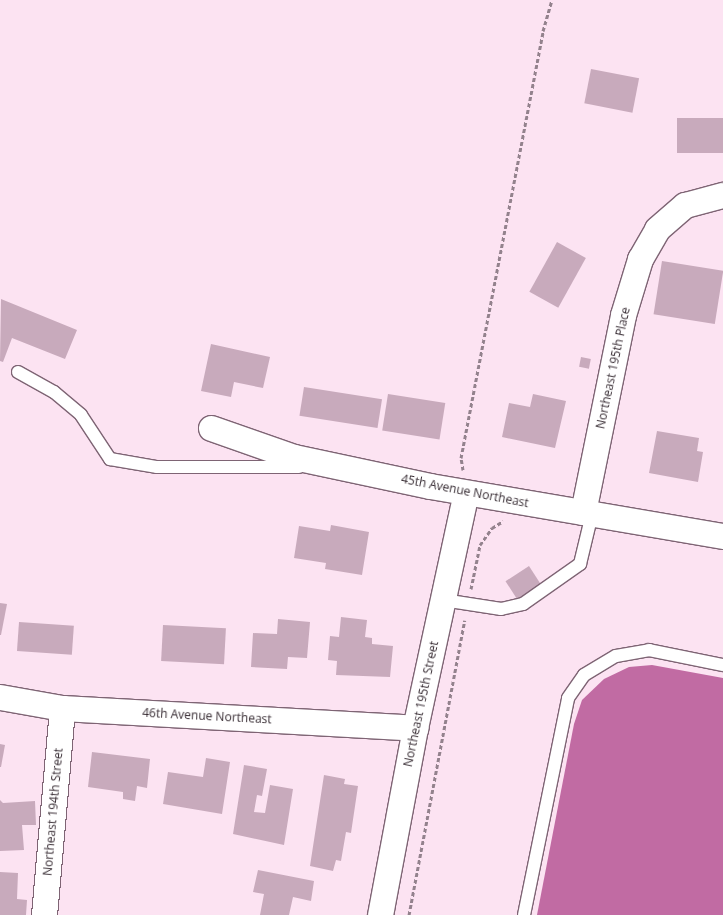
<!DOCTYPE html>
<html>
<head>
<meta charset="utf-8">
<style>
	body { margin:0 }
	#map { position:relative; width:723px; height:915px; overflow:hidden; background:#fce3f2; font-family:"Open Sans",sans-serif }
	div>[style] { position:absolute }
	.water>* { inset:0; background:#c16ba3 }
	.building>* { inset:0; background:#c8aabc; transform-origin:0 0 }
	.path>* { height:3px; margin-top:-1.5px; transform-origin:0; background:repeating-linear-gradient(90deg,#93828d 0 4px,transparent 0 6.5px) }
	.roads { filter:drop-shadow(1px 0 #7e6474) drop-shadow(-1px 0 #7e6474) drop-shadow(0 1px #7e6474) drop-shadow(0 -1px #7e6474) }
	.service>* { height:12px; margin:-6px; padding:0 6px; transform-origin:6px; border-radius:6px; background:#fff }
	.minor>* { height:25px; margin:-12.5px; padding:0 12.5px; transform-origin:12.5px; border-radius:12.5px; background:#fff }
	span { translate:-50% -50%; white-space:nowrap; text-align:center; line-height:1.15; -webkit-text-stroke:4.5px #fff; paint-order:stroke }
	.street-label { font-size:12px; color:#372c33 }
</style>
</head>
<body>
<div id="map">
	<div class="water">
		<i style="clip-path:polygon(652px 665px,723px 678px,723px 915px,537px 915px,574px 724px,582px 700px,604px 679px,629px 667px)"></i>
	</div>
	<div class="building">
		<i style="left:591px;top:69px;width:49px;height:35px;rotate:11deg"></i>
		<i style="left:723px;top:118px;width:35px;height:46px;rotate:90deg"></i>
		<i style="left:557px;top:242px;width:33px;height:57px;rotate:29deg"></i>
		<i style="left:662px;top:261px;width:62px;height:54px;rotate:9deg"></i>
		<i style="clip-path:polygon(1px 299px,77px 330px,65px 359px,12px 338px,3px 362px,0 361px)"></i>
		<i style="clip-path:polygon(211px 344px,270px 357px,263px 388px,234px 382px,231px 397px,201px 391px)"></i>
		<i style="left:581px;top:357px;width:10px;height:10px;rotate:11deg"></i>
		<i style="left:304px;top:387px;width:79px;height:29px;rotate:9deg"></i>
		<i style="left:388px;top:394px;width:58px;height:37px;rotate:9deg"></i>
		<i style="clip-path:polygon(533px 394px,566px 401px,555px 448px,502px 437px,509px 403px,530px 407px)"></i>
		<i style="clip-path:polygon(657px 431px,699px 438px,697px 451px,703px 452px,698px 482px,649px 473px)"></i>
		<i style="clip-path:polygon(331px 525px,369px 532px,362px 575px,325px 569px,326px 563px,294px 558px,299px 526px,330px 531px)"></i>
		<i style="left:529px;top:566px;width:24px;height:28px;rotate:57deg"></i>
		<i style="clip-path:polygon(0 603px,7px 604px,1px 635px,0 635px)"></i>
		<i style="clip-path:polygon(341px 617px,367px 620px,365px 637px,372px 638px,372px 644px,393px 646px,390px 677px,336px 675px,337px 661px,328px 660px,330px 636px,339px 637px)"></i>
		<i style="clip-path:polygon(278px 619px,310px 622px,307px 658px,288px 657px,287px 669px,251px 667px,253px 633px,277px 634px)"></i>
		<i style="left:19px;top:622px;width:55px;height:29px;rotate:4deg"></i>
		<i style="left:163px;top:625px;width:63px;height:36px;rotate:3deg"></i>
		<i style="clip-path:polygon(0 744px,5px 745px,1px 767px,0 767px)"></i>
		<i style="clip-path:polygon(92px 752px,150px 759px,147px 788px,137px 786px,135px 801px,123px 799px,123px 792px,88px 787px)"></i>
		<i style="clip-path:polygon(206px 758px,230px 762px,222px 814px,163px 804px,168px 772px,203px 777px)"></i>
		<i style="clip-path:polygon(244px 765px,267px 769px,262px 796px,257px 795px,254px 812px,265px 813px,270px 785px,293px 789px,284px 845px,233px 834px)"></i>
		<i style="clip-path:polygon(324px 775px,345px 779px,344px 784px,358px 786px,351px 833px,346px 832px,341px 861px,336px 860px,333px 871px,310px 866px)"></i>
		<i style="clip-path:polygon(0 800px,3px 803px,35px 801px,36px 825px,22px 825px,24px 850px,0 851px)"></i>
		<i style="clip-path:polygon(258px 870px,314px 881px,311px 901px,293px 897px,289px 915px,260px 915px,264px 894px,253px 892px)"></i>
		<i style="clip-path:polygon(0 872px,18px 873px,17px 899px,27px 900px,26px 915px,0 915px)"></i>
	</div>
	<div class="path">
		<i style="left:463px;top:470px;width:12px;rotate:-99deg"></i>
		<i style="left:461px;top:458px;width:435px;rotate:-79.1deg"></i>
		<i style="left:543px;top:31px;width:32px;rotate:-74deg"></i>
		<i style="left:471px;top:589px;width:45px;rotate:-78.4deg"></i>
		<i style="left:480px;top:545px;width:21px;rotate:-55deg"></i>
		<i style="left:492px;top:528px;width:13px;rotate:-32deg"></i>
		<i style="left:409px;top:915px;width:300px;rotate:-79.3deg"></i>
	</div>
	<div class="roads">
		<div class="service">
			<i style="left:18px;top:372px;width:41px;rotate:29.1deg"></i>
			<i style="left:54px;top:392px;width:35px;rotate:40deg"></i>
			<i style="left:81px;top:415px;width:53px;rotate:56.6deg"></i>
			<i style="left:110px;top:459px;width:48px;rotate:9.7deg"></i>
			<i style="left:157px;top:467px;width:142px"></i>
			<i style="left:443px;top:600px;width:59px;rotate:8.8deg"></i>
			<i style="left:501px;top:609px;width:23px;rotate:-13deg"></i>
			<i style="left:523px;top:604px;width:70px;rotate:-35.1deg"></i>
			<i style="left:580px;top:564px;width:51px;rotate:-76.5deg"></i>
			<i style="left:524px;top:915px;width:221px;rotate:-78.5deg"></i>
			<i style="left:568px;top:698px;width:28px;rotate:-55deg"></i>
			<i style="left:584px;top:675px;width:37px;rotate:-31deg"></i>
			<i style="left:616px;top:656px;width:34px;rotate:-10deg"></i>
			<i style="left:649px;top:650px;width:76px;rotate:11.5deg"></i>
		</div>
		<div class="minor">
			<i style="left:211px;top:428px;width:88px;rotate:19.3deg"></i>
			<i style="left:294px;top:457px;width:139px;rotate:12deg"></i>
			<i style="left:430px;top:486px;width:297px;rotate:9.7deg"></i>
			<i style="left:583px;top:512px;width:201px;rotate:-78.5deg"></i>
			<i style="left:623px;top:315px;width:59px;rotate:-73.1deg"></i>
			<i style="left:640px;top:259px;width:34px;rotate:-60deg"></i>
			<i style="left:657px;top:229px;width:37px;rotate:-41deg"></i>
			<i style="left:685px;top:205px;width:39px;rotate:-15deg"></i>
			<i style="left:0;top:697px;width:63px;rotate:10.1deg"></i>
			<i style="left:62px;top:708px;width:354px;rotate:3.2deg"></i>
			<i style="left:44px;top:915px;width:208px;rotate:-85deg"></i>
			<i style="left:380px;top:915px;width:190px;rotate:-79.4deg"></i>
			<i style="left:415px;top:728px;width:240px;rotate:-77.8deg"></i>
		</div>
	</div>
	<div class="street-label">
		<span style="left:613px;top:368px;rotate:-78deg">Northeast 195th Place</span>
		<span style="left:465px;top:491px;rotate:11deg">45th Avenue Northeast</span>
		<span style="left:421px;top:704px;rotate:-78deg">Northeast 195th Street</span>
		<span style="left:207px;top:716px;rotate:3deg">46th Avenue Northeast</span>
		<span style="left:53px;top:812px;rotate:-85deg">Northeast 194th Street</span>
	</div>
</div>
</body>
</html>
